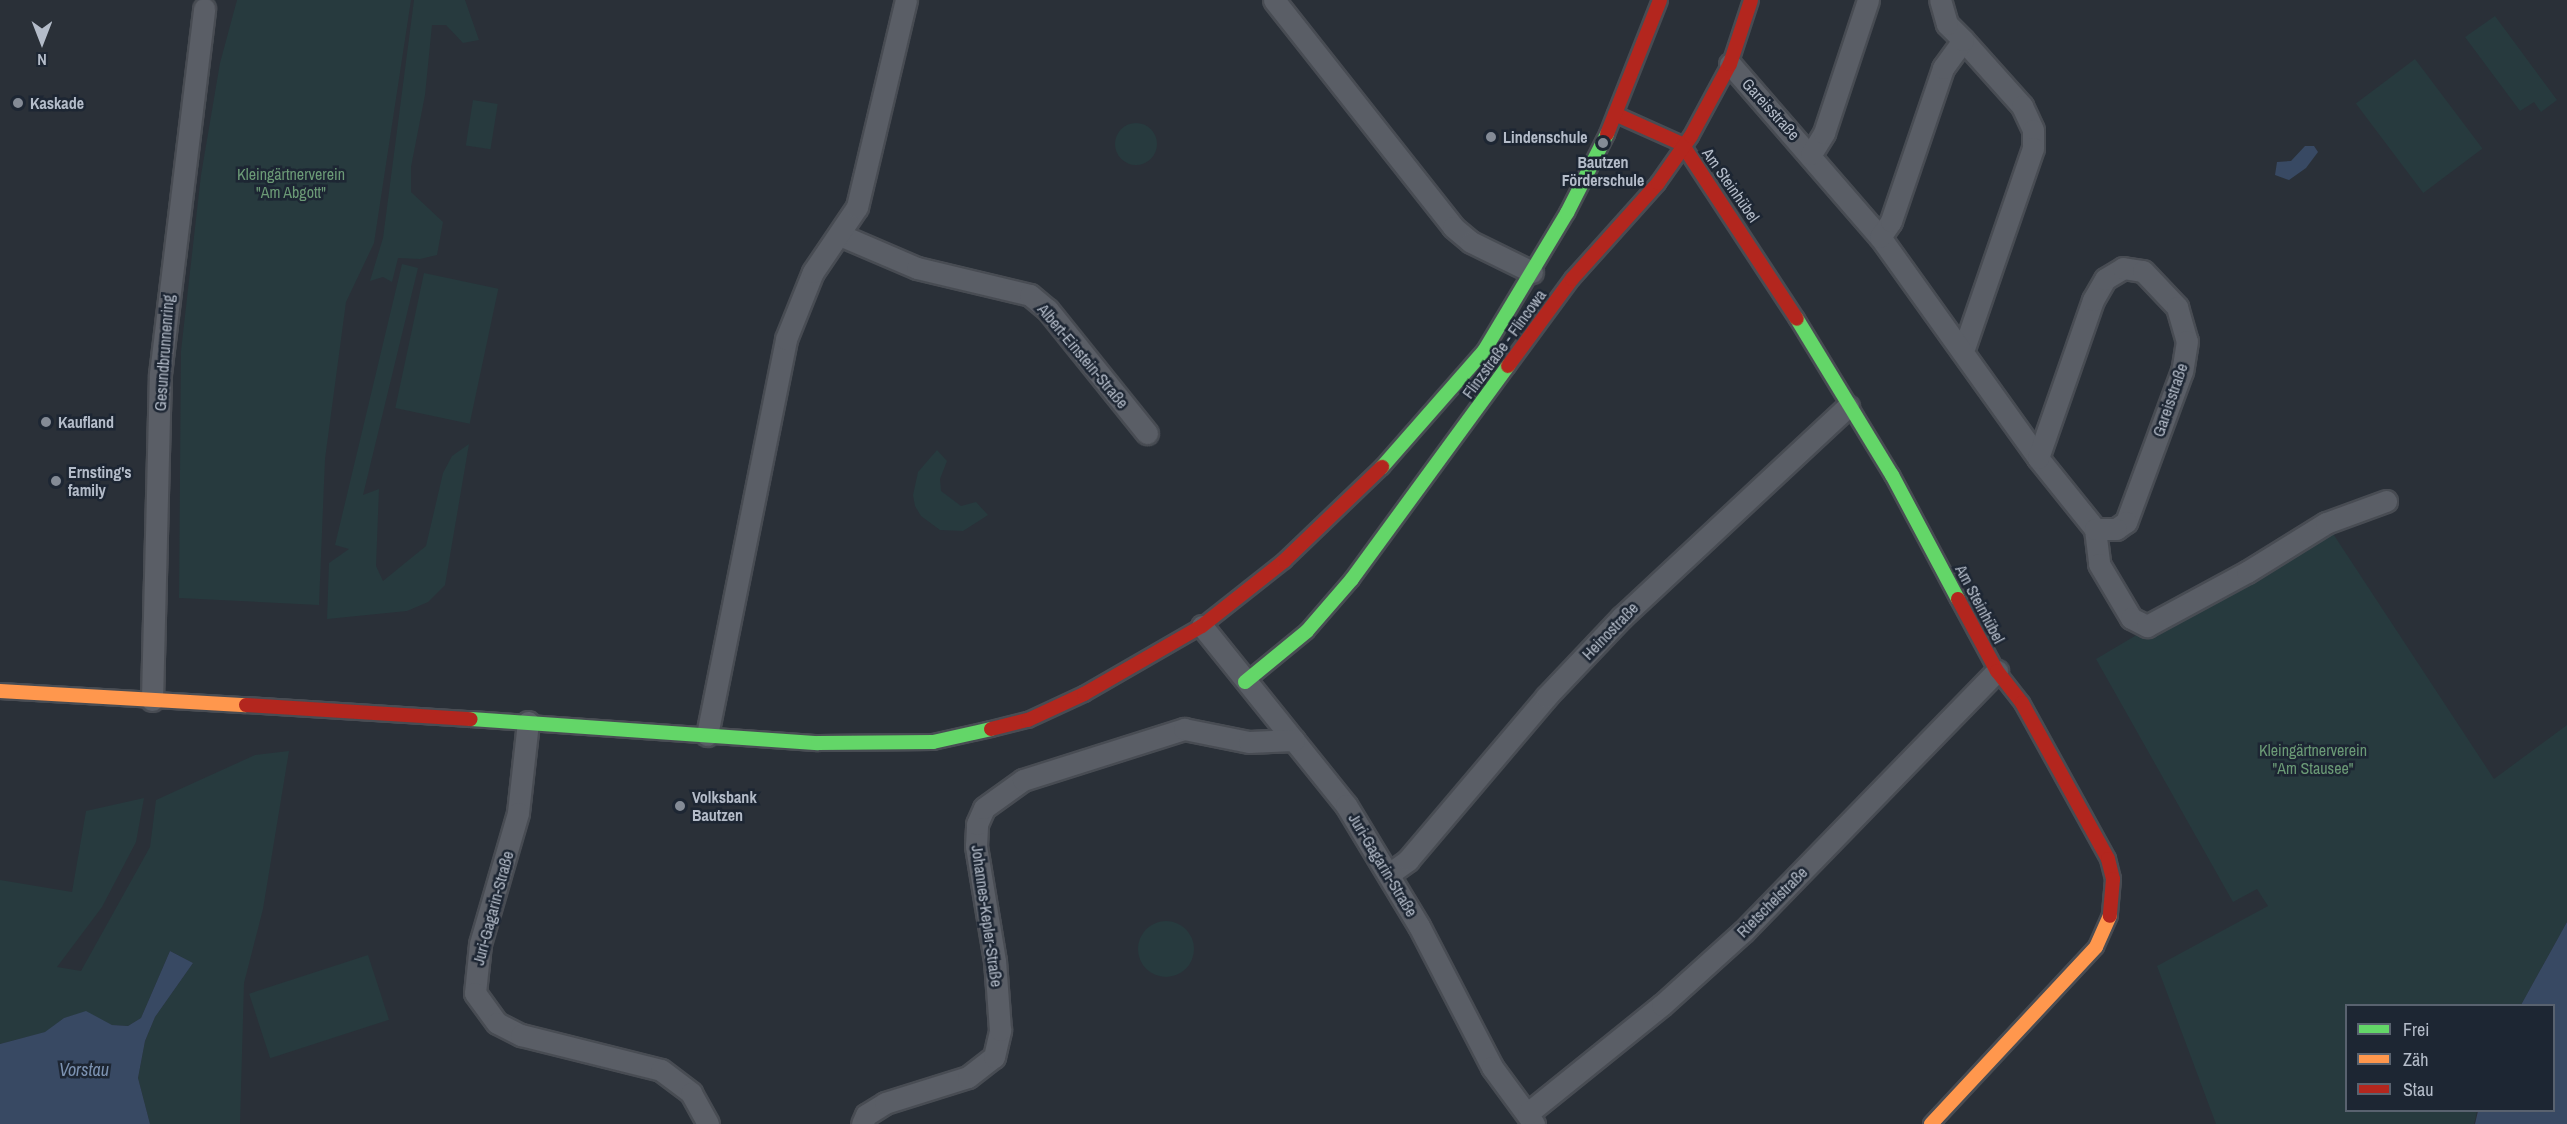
<!DOCTYPE html>
<html>
<head>
<meta charset="utf-8">
<style>
	body { margin:0 }
	#map { position:relative; width:2567px; height:1124px; overflow:hidden; background:#2a3038; font-family:"Archivo Narrow",sans-serif }
	div>[style] { position:absolute }
	.green>* { inset:0; background:#273a3e; transform-origin:0 0 }
	.round { border-radius:50% }
	.water>* { inset:0; background:#384963 }
	.roads { filter:drop-shadow(2px 0 #484c53) drop-shadow(-2px 0 #484c53) drop-shadow(0 2px #484c53) drop-shadow(0 -2px #484c53) }
	.street>* { height:21px; margin:-10.5px; padding:0 10.5px; transform-origin:10.5px; border-radius:10.5px; background:#5a5e66 }
	.fast>* { height:14px; margin:-7px; padding:0 7px; transform-origin:7px; border-radius:7px; background:#63d668 }
	.slow>* { height:14px; margin:-7px; padding:0 7px; transform-origin:7px; border-radius:7px; background:#ff974d }
	.jam>* { height:14px; margin:-7px; padding:0 7px; transform-origin:7px; border-radius:7px; background:#b3261e }
	.dots>* { width:16px; height:16px; translate:-50% -50%; box-sizing:border-box; border:3px solid #1d2633; border-radius:50% }
	span { translate:-50% -50%; white-space:nowrap; text-align:center; line-height:1.15; -webkit-text-stroke:5px #1d2633; paint-order:stroke }
	.poi-label { font-size:16px; color:#b4bcc9; font-weight:700 }
	.left { translate:0 -50%; text-align:left }
	.street-label { font-size:16px; color:#b4bcc9 }
	.park-label { font-size:16px; color:#6b9a76 }
	.water-label { font-size:18px; color:#7c92b1; font-style:italic }
	.legend { position:absolute; left:2345px; top:1004px; width:210px; height:108px; box-sizing:border-box; background:#1d2633; border:2px solid #59626f; margin:0; padding:8px 10px; list-style:none; font-size:18px; color:#b4bcc9 }
	.legend li { display:flex; align-items:center; gap:12px; height:30px }
	.legend b { width:30px; border:2px solid #59626f }
	.north { position:absolute; left:12px; top:12px; width:60px; height:60px; -webkit-text-stroke:4px #1d2633; paint-order:stroke; rotate:180deg; font-size:16px; font-weight:700; line-height:24px; text-align:center; color:#b4bcc9 }
	.north::after { content:''; display:block; margin:auto; width:21px; height:27px; background:#b4bcc9; clip-path:polygon(50% 0,100% 100%,50% 72%,0 100%) }
</style>
</head>
<body>
<div id="map">
	<div class="green">
		<i style="clip-path:polygon(237px 0,411px 0,374px 243px,346px 302px,325px 459px,319px 605px,179px 598px,181px 351px,201px 175px,220px 63px)"></i>
		<i style="clip-path:polygon(414px 0,465px 0,479px 40px,463px 43px,446px 25px,432px 25px,425px 95px,411px 167px,411px 192px,443px 222px,437px 255px,420px 259px,398px 258px,392px 282px,383px 277px,370px 281px,383px 238px)"></i>
		<i style="clip-path:polygon(2495px 16px,2557px 100px,2541px 112px,2534px 102px,2520px 111px,2465px 37px)"></i>
		<i style="left:2415px;top:59px;width:112px;height:74px;rotate:53deg"></i>
		<i style="left:473px;top:100px;width:25px;height:46px;rotate:9deg"></i>
		<i class="round" style="left:1115px;top:123px;width:42px;height:42px"></i>
		<i style="clip-path:polygon(402px 264px,418px 268px,363px 495px,379px 489px,376px 566px,383px 581px,426px 546px,443px 473px,452px 456px,469px 444px,445px 585px,428px 602px,407px 611px,327px 619px,329px 563px,349px 549px,335px 545px)"></i>
		<i style="left:424px;top:273px;width:76px;height:138px;rotate:12deg"></i>
		<i style="clip-path:polygon(937px 450px,947px 461px,940px 479px,941px 491px,961px 506px,976px 502px,988px 515px,963px 531px,940px 530px,921px 516px,915px 506px,913px 495px,918px 472px)"></i>
		<i style="clip-path:polygon(2326px 523px,2494px 779px,2567px 725px,2567px 922px,2521px 1005px,2346px 1006px,2346px 1110px,2477px 1111px,2474px 1124px,2216px 1124px,2157px 966px,2268px 906px,2257px 889px,2233px 902px,2096px 659px)"></i>
		<i style="clip-path:polygon(289px 751px,263px 909px,244px 983px,240px 1124px,150px 1124px,138px 1078px,145px 1041px,155px 1017px,193px 963px,170px 951px,141px 1018px,128px 1026px,112px 1025px,86px 1012px,64px 1018px,46px 1032px,0 1044px,0 880px,72px 892px,86px 811px,144px 798px,136px 842px,102px 907px,57px 967px,81px 971px,150px 847px,156px 800px,255px 755px)"></i>
		<i class="round" style="left:1138px;top:921px;width:56px;height:56px"></i>
		<i style="left:368px;top:955px;width:68px;height:125px;rotate:72deg"></i>
	</div>
	<div class="water">
		<i style="clip-path:polygon(2305px 146px,2314px 146px,2318px 152px,2306px 168px,2289px 180px,2275px 175px,2277px 162px,2291px 161px)"></i>
		<i style="clip-path:polygon(2567px 922px,2567px 1124px,2475px 1124px,2478px 1111px,2554px 1110px,2554px 1006px,2521px 1005px)"></i>
		<i style="clip-path:polygon(170px 951px,193px 963px,155px 1017px,145px 1041px,138px 1078px,150px 1124px,0 1124px,0 1044px,45px 1032px,64px 1018px,86px 1011px,112px 1025px,128px 1026px,141px 1018px)"></i>
	</div>
	<div class="roads">
		<div class="street">
			<i style="left:1274px;top:0;width:289px;rotate:51.7deg"></i>
			<i style="left:1453px;top:227px;width:23px;rotate:40deg"></i>
			<i style="left:1471px;top:242px;width:68px;rotate:26.2deg"></i>
			<i style="left:1963px;top:40px;width:89px;rotate:48.2deg"></i>
			<i style="left:2022px;top:106px;width:26px;rotate:65deg"></i>
			<i style="left:2033px;top:130px;width:18px;rotate:90deg"></i>
			<i style="left:2033px;top:148px;width:215px;rotate:109deg"></i>
			<i style="left:1730px;top:64px;width:229px;rotate:49.1deg"></i>
			<i style="left:1880px;top:237px;width:272px;rotate:54.4deg"></i>
			<i style="left:2038px;top:458px;width:91px;rotate:51.2deg"></i>
			<i style="left:2095px;top:529px;width:35px;rotate:83deg"></i>
			<i style="left:2099px;top:564px;width:63px;rotate:59.3deg"></i>
			<i style="left:2131px;top:618px;width:18px;rotate:27deg"></i>
			<i style="left:2147px;top:626px;width:114px;rotate:-28.4deg"></i>
			<i style="left:2247px;top:572px;width:93px;rotate:-31.8deg"></i>
			<i style="left:2326px;top:523px;width:64px;rotate:-20.1deg"></i>
			<i style="left:1811px;top:154px;width:25px;rotate:-58deg"></i>
			<i style="left:1824px;top:133px;width:140px;rotate:-71.7deg"></i>
			<i style="left:840px;top:235px;width:84px;rotate:23.2deg"></i>
			<i style="left:917px;top:268px;width:116px;rotate:13.4deg"></i>
			<i style="left:1030px;top:295px;width:23px;rotate:40deg"></i>
			<i style="left:1048px;top:310px;width:158px;rotate:51.2deg"></i>
			<i style="left:1880px;top:237px;width:19px;rotate:-55deg"></i>
			<i style="left:1891px;top:221px;width:162px;rotate:-71.2deg"></i>
			<i style="left:1943px;top:68px;width:34px;rotate:-54deg"></i>
			<i style="left:1963px;top:40px;width:23px;rotate:-135deg"></i>
			<i style="left:1947px;top:24px;width:25px;rotate:-106deg"></i>
			<i style="left:2038px;top:458px;width:167px;rotate:-70.8deg"></i>
			<i style="left:2093px;top:300px;width:24px;rotate:-60deg"></i>
			<i style="left:2105px;top:279px;width:21px;rotate:-31deg"></i>
			<i style="left:2123px;top:268px;width:20px;rotate:9deg"></i>
			<i style="left:2143px;top:271px;width:50px;rotate:46.6deg"></i>
			<i style="left:2177px;top:307px;width:35px;rotate:74deg"></i>
			<i style="left:2187px;top:341px;width:30px;rotate:99deg"></i>
			<i style="left:2182px;top:371px;width:161px;rotate:110.3deg"></i>
			<i style="left:2126px;top:522px;width:12px;rotate:145deg"></i>
			<i style="left:2116px;top:529px;width:21px;rotate:180deg"></i>
			<i style="left:1202px;top:626px;width:230px;rotate:51.2deg"></i>
			<i style="left:1346px;top:805px;width:141px;rotate:58.9deg"></i>
			<i style="left:1419px;top:926px;width:159px;rotate:62.6deg"></i>
			<i style="left:1492px;top:1067px;width:71px;rotate:53.6deg"></i>
			<i style="left:152px;top:700px;width:326px;rotate:-88.6deg"></i>
			<i style="left:160px;top:374px;width:368px;rotate:-83.1deg"></i>
			<i style="left:528px;top:722px;width:92px;rotate:96.3deg"></i>
			<i style="left:518px;top:813px;width:136px;rotate:106.2deg"></i>
			<i style="left:480px;top:944px;width:49px;rotate:95.8deg"></i>
			<i style="left:475px;top:993px;width:37px;rotate:54deg"></i>
			<i style="left:497px;top:1023px;width:27px;rotate:27deg"></i>
			<i style="left:521px;top:1035px;width:144px;rotate:14deg"></i>
			<i style="left:661px;top:1070px;width:38px;rotate:37deg"></i>
			<i style="left:691px;top:1093px;width:35px;rotate:61deg"></i>
			<i style="left:707px;top:735px;width:404px;rotate:-78.7deg"></i>
			<i style="left:786px;top:339px;width:72px;rotate:-68.1deg"></i>
			<i style="left:813px;top:272px;width:78px;rotate:-55.9deg"></i>
			<i style="left:857px;top:207px;width:213px;rotate:-76.7deg"></i>
			<i style="left:1389px;top:874px;width:24px;rotate:-36deg"></i>
			<i style="left:1408px;top:860px;width:214px;rotate:-49.7deg"></i>
			<i style="left:1546px;top:697px;width:110px;rotate:-46.5deg"></i>
			<i style="left:1622px;top:617px;width:309px;rotate:-43deg"></i>
			<i style="left:1528px;top:1113px;width:172px;rotate:-38.9deg"></i>
			<i style="left:1662px;top:1005px;width:110px;rotate:-42.1deg"></i>
			<i style="left:1744px;top:931px;width:363px;rotate:-45.8deg"></i>
			<i style="left:862px;top:1124px;width:10px;rotate:-66deg"></i>
			<i style="left:866px;top:1115px;width:22px;rotate:-32deg"></i>
			<i style="left:885px;top:1103px;width:87px;rotate:-17.4deg"></i>
			<i style="left:968px;top:1077px;width:33px;rotate:-38deg"></i>
			<i style="left:994px;top:1057px;width:28px;rotate:-77deg"></i>
			<i style="left:1000px;top:1030px;width:69px;rotate:-94.1deg"></i>
			<i style="left:995px;top:961px;width:117px;rotate:-99.4deg"></i>
			<i style="left:976px;top:846px;width:22px;rotate:-87deg"></i>
			<i style="left:977px;top:824px;width:17px;rotate:-66deg"></i>
			<i style="left:984px;top:808px;width:48px;rotate:-35.7deg"></i>
			<i style="left:1023px;top:780px;width:169px;rotate:-17.6deg"></i>
			<i style="left:1184px;top:729px;width:66px;rotate:11.3deg"></i>
			<i style="left:1249px;top:742px;width:45px;rotate:-2.5deg"></i>
		</div>
		<div class="fast">
			<i style="left:1797px;top:319px;width:183px;rotate:58.7deg"></i>
			<i style="left:1892px;top:475px;width:140px;rotate:62deg"></i>
			<i style="left:1382px;top:467px;width:154px;rotate:-48.7deg"></i>
			<i style="left:1484px;top:351px;width:161px;rotate:-59deg"></i>
			<i style="left:1567px;top:213px;width:89px;rotate:-63.1deg"></i>
			<i style="left:1245px;top:682px;width:80px;rotate:-39.4deg"></i>
			<i style="left:1307px;top:631px;width:69px;rotate:-49.1deg"></i>
			<i style="left:1352px;top:579px;width:264px;rotate:-53.8deg"></i>
			<i style="left:471px;top:719px;width:348px;rotate:4deg"></i>
			<i style="left:818px;top:743px;width:115px;rotate:-0.5deg"></i>
			<i style="left:933px;top:742px;width:59px;rotate:-12.6deg"></i>
		</div>
		<div class="slow">
			<i style="left:0;top:691px;width:246px;rotate:3.3deg"></i>
			<i style="left:1931px;top:1124px;width:242px;rotate:-47deg"></i>
			<i style="left:2096px;top:947px;width:34px;rotate:-66deg"></i>
		</div>
		<div class="jam">
			<i style="left:1615px;top:114px;width:73px;rotate:24.1deg"></i>
			<i style="left:1682px;top:144px;width:209px;rotate:56.7deg"></i>
			<i style="left:1607px;top:134px;width:144px;rotate:-68.4deg"></i>
			<i style="left:1508px;top:366px;width:108px;rotate:-53.7deg"></i>
			<i style="left:1572px;top:279px;width:129px;rotate:-48.1deg"></i>
			<i style="left:1658px;top:183px;width:57px;rotate:-54.9deg"></i>
			<i style="left:1691px;top:136px;width:82px;rotate:-61.6deg"></i>
			<i style="left:1730px;top:64px;width:67px;rotate:-71.8deg"></i>
			<i style="left:1958px;top:599px;width:82px;rotate:61.6deg"></i>
			<i style="left:1997px;top:671px;width:41px;rotate:52deg"></i>
			<i style="left:2022px;top:703px;width:178px;rotate:61.1deg"></i>
			<i style="left:2108px;top:859px;width:21px;rotate:76deg"></i>
			<i style="left:2113px;top:879px;width:37px;rotate:95deg"></i>
			<i style="left:246px;top:705px;width:225px;rotate:3.6deg"></i>
			<i style="left:991px;top:729px;width:38px;rotate:-14deg"></i>
			<i style="left:1028px;top:720px;width:62px;rotate:-24.9deg"></i>
			<i style="left:1084px;top:694px;width:136px;rotate:-30deg"></i>
			<i style="left:1202px;top:626px;width:105px;rotate:-38.4deg"></i>
			<i style="left:1284px;top:561px;width:136px;rotate:-43.8deg"></i>
		</div>
	</div>
	<div class="dots">
		<i style="left:18px;top:103px;background:#848b96"></i>
		<i style="left:1491px;top:137px;background:#848b96"></i>
		<i style="left:1603px;top:143px;background:#848b96"></i>
		<i style="left:46px;top:422px;background:#848b96"></i>
		<i style="left:56px;top:481px;background:#848b96"></i>
		<i style="left:680px;top:806px;background:#848b96"></i>
	</div>
	<div class="poi-label">
		<span class="left" style="left:30px;top:103px">Kaskade</span>
		<span class="left" style="left:1503px;top:137px">Lindenschule</span>
		<span style="left:1603px;top:171px">Bautzen<br>Förderschule</span>
		<span class="left" style="left:58px;top:422px">Kaufland</span>
		<span class="left" style="left:68px;top:481px">Ernsting's<br>family</span>
		<span class="left" style="left:692px;top:806px">Volksbank<br>Bautzen</span>
	</div>
	<div class="street-label">
		<span style="left:1771px;top:109px;rotate:48deg">Gareisstraße</span>
		<span style="left:1731px;top:185px;rotate:55deg">Am Steinhübel</span>
		<span style="left:1504px;top:344px;rotate:-54deg">Flinzstraße - Flincowa</span>
		<span style="left:164px;top:353px;rotate:-86deg">Gesundbrunnenring</span>
		<span style="left:1083px;top:356px;rotate:50deg">Albert-Einstein-Straße</span>
		<span style="left:2170px;top:400px;rotate:-71deg">Gareisstraße</span>
		<span style="left:1980px;top:604px;rotate:62deg">Am Steinhübel</span>
		<span style="left:1610px;top:631px;rotate:-46deg">Heinostraße</span>
		<span style="left:1383px;top:865px;rotate:59deg">Juri-Gagarin-Straße</span>
		<span style="left:1772px;top:902px;rotate:-45deg">Rietschelstraße</span>
		<span style="left:493px;top:908px;rotate:-75deg">Juri-Gagarin-Straße</span>
		<span style="left:987px;top:916px;rotate:82deg">Johannes-Kepler-Straße</span>
	</div>
	<div class="park-label">
		<span style="left:291px;top:183px">Kleingärtnerverein<br>"Am Abgott"</span>
		<span style="left:2313px;top:759px">Kleingärtnerverein<br>"Am Stausee"</span>
	</div>
	<div class="water-label">
		<span style="left:84px;top:1070px">Vorstau</span>
	</div>
	<ul class="legend">
	<li><b style="height:8px;background:#63d668"></b>Frei</li>
	<li><b style="height:8px;background:#ff974d"></b>Zäh</li>
	<li><b style="height:8px;background:#b3261e"></b>Stau</li>
	</ul>
	<div class="north">N</div>
</div>
</body>
</html>
